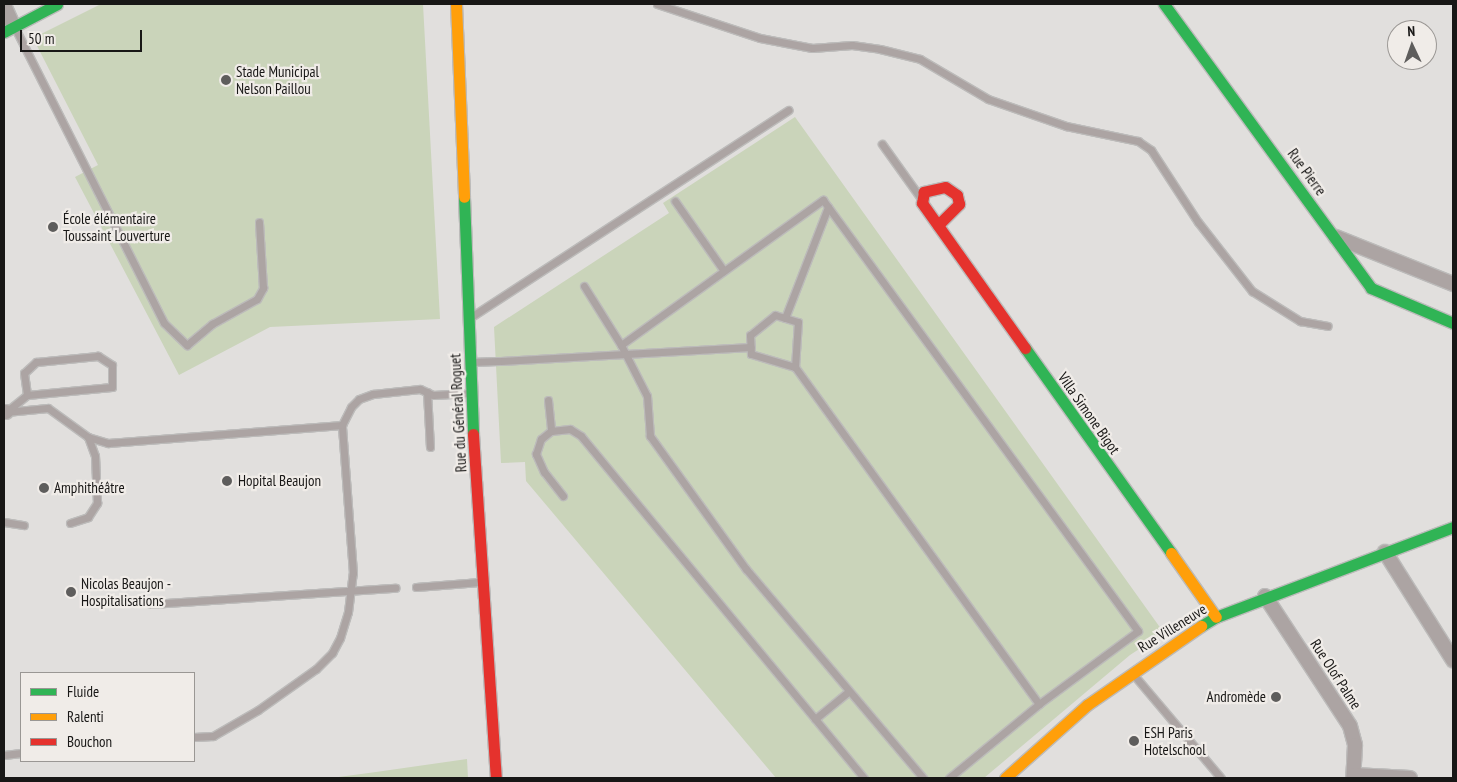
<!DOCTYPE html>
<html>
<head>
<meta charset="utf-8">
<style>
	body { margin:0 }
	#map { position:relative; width:1457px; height:782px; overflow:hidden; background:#e1dfdd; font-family:"PT Sans Narrow",sans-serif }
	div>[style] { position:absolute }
	.green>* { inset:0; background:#cad4ba }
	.roads { filter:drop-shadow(1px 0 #bcbbba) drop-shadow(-1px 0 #bcbbba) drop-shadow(0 1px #bcbbba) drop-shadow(0 -1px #bcbbba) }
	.lane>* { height:7px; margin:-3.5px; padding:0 3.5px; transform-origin:3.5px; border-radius:3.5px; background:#aca4a3 }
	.street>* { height:14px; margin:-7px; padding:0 7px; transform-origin:7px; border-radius:7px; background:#aca4a3 }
	.fast>* { height:11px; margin:-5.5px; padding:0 5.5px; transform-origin:5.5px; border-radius:5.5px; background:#30b455 }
	.slow>* { height:11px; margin:-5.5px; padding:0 5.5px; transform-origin:5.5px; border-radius:5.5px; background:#ff9f0a }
	.jam>* { height:11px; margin:-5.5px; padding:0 5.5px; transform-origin:5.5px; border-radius:5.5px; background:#e5322d }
	.dots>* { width:14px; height:14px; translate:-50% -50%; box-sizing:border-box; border:2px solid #f0ece8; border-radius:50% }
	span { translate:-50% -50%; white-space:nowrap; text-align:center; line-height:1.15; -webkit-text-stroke:4.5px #f0ece8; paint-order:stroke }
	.poi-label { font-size:15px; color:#181716 }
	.left { translate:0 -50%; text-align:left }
	.right { translate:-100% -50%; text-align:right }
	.street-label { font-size:15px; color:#181716 }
	.frame { position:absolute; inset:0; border:5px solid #181716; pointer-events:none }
	.legend { position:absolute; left:20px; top:672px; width:175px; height:90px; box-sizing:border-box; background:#f0ece8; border:1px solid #9a9794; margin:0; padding:6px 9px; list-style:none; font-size:15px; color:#181716 }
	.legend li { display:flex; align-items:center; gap:10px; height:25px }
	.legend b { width:25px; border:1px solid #9a9794 }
	.north { position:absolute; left:1387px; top:20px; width:50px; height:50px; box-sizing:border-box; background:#f0ece8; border:1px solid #9a9794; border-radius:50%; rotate:357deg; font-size:14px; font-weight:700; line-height:20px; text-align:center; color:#181716 }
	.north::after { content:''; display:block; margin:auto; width:18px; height:22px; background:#5e5d5c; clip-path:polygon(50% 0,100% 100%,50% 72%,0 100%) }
	.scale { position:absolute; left:20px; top:30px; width:122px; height:22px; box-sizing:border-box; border:2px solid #181716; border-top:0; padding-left:6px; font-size:15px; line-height:18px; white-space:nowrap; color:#181716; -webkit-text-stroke:4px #f0ece8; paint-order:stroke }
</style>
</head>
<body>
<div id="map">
	<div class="green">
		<i style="clip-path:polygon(101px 4px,423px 4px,440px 319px,270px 327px,179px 375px,75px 177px,98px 165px,33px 38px)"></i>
		<i style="clip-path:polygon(795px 117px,1164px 633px,1130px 655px,984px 778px,776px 778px,526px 481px,525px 462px,501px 463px,494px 327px,669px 213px,663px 203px)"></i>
		<i style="clip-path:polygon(467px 759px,468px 778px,331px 778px,376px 772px)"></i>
	</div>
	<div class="roads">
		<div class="lane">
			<i style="left:657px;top:4px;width:108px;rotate:18.3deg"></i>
			<i style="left:760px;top:38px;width:53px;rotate:10.9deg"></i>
			<i style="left:812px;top:48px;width:40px;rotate:-4.3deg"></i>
			<i style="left:852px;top:45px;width:28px;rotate:8deg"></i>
			<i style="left:880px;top:49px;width:41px;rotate:14deg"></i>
			<i style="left:920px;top:59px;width:79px;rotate:30.5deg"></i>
			<i style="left:988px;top:99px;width:83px;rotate:19.1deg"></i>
			<i style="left:1066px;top:126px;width:74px;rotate:11.8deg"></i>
			<i style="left:1138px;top:141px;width:16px;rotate:35deg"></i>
			<i style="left:1151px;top:150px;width:86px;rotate:56.9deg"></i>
			<i style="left:1198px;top:222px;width:88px;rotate:52deg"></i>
			<i style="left:1252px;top:291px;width:57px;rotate:32deg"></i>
			<i style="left:1300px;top:321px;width:28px;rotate:10deg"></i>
			<i style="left:15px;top:28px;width:330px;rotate:63.2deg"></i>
			<i style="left:164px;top:323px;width:32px;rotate:44deg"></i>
			<i style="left:187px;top:345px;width:33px;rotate:-40deg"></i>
			<i style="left:212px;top:324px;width:51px;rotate:-29.1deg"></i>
			<i style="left:257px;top:299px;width:13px;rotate:-61deg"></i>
			<i style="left:263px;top:288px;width:66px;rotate:-93.5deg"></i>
			<i style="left:882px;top:144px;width:65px;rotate:54.4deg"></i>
			<i style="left:675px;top:201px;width:85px;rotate:55deg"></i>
			<i style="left:584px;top:286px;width:70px;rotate:57.9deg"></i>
			<i style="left:621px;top:345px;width:249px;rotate:-35.7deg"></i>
			<i style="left:823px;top:200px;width:534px;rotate:53.84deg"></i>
			<i style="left:1138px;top:631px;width:123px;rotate:143.6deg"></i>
			<i style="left:1039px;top:704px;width:416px;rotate:-125.9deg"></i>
			<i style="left:795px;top:367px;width:45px;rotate:-86.2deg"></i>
			<i style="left:798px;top:322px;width:24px;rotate:-163deg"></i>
			<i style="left:775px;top:315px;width:32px;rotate:141deg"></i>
			<i style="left:750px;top:335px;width:19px;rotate:87deg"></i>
			<i style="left:751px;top:354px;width:46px;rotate:16.5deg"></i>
			<i style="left:471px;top:317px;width:379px;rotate:-33.1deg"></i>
			<i style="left:785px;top:318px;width:119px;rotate:-68.8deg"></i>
			<i style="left:621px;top:345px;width:57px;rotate:63deg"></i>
			<i style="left:647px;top:396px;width:40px;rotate:85.7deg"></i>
			<i style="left:650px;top:436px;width:164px;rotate:54.2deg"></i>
			<i style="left:746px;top:569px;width:274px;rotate:49.7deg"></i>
			<i style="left:501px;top:361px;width:250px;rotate:-3.2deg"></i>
			<i style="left:471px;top:362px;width:27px;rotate:-2deg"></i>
			<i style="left:427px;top:392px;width:55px;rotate:86.9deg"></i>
			<i style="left:548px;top:400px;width:31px;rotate:84deg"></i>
			<i style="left:6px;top:412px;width:42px;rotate:-5.4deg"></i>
			<i style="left:48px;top:408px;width:49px;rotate:35.9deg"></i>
			<i style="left:88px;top:437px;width:21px;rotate:17deg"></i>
			<i style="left:108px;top:443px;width:235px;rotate:-4.4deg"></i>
			<i style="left:6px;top:412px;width:27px;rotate:-39deg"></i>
			<i style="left:27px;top:395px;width:85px;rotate:-5.4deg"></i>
			<i style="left:112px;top:387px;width:22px;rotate:-90deg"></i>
			<i style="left:112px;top:365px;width:17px;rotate:-147deg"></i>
			<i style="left:98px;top:356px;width:62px;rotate:174.5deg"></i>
			<i style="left:36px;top:362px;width:16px;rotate:137deg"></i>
			<i style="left:24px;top:373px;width:22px;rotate:82deg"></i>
			<i style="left:563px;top:496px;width:31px;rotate:-128deg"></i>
			<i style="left:544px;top:472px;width:20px;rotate:-114deg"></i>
			<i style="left:536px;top:454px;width:16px;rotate:-72deg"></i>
			<i style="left:541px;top:439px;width:13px;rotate:-39deg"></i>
			<i style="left:551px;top:431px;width:19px;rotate:-6deg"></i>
			<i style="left:570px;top:429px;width:13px;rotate:32deg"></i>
			<i style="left:581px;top:436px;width:444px;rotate:50.4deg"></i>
			<i style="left:4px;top:522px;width:20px;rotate:9deg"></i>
			<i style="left:70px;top:523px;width:19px;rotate:-18deg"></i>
			<i style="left:88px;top:517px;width:17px;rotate:-57deg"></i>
			<i style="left:97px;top:503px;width:47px;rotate:-92.4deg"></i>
			<i style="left:95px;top:456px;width:20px;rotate:-110deg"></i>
			<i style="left:416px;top:587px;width:64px;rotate:-4.5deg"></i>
			<i style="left:151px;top:604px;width:245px;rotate:-3.8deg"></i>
			<i style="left:1133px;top:674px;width:136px;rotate:49.8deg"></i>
			<i style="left:815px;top:719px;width:43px;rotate:-39.3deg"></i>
			<i style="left:194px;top:737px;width:19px;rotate:-3deg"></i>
			<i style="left:213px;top:736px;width:52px;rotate:-30deg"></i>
			<i style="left:258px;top:710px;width:71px;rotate:-35.3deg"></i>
			<i style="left:316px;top:669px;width:23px;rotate:-45deg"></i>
			<i style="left:332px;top:653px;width:17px;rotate:-62deg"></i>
			<i style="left:340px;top:638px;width:27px;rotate:-73deg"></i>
			<i style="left:348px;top:612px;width:39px;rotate:-83deg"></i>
			<i style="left:353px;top:573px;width:148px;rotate:-94.3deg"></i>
			<i style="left:342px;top:425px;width:20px;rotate:-63deg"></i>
			<i style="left:351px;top:407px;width:11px;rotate:-45deg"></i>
			<i style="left:359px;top:399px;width:15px;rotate:-20deg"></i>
			<i style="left:373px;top:394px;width:47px;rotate:-6.1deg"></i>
			<i style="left:420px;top:389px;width:14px;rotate:25deg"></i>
			<i style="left:433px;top:395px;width:37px;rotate:-3deg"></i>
			<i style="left:4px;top:755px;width:17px;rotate:-7deg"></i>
			<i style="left:949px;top:778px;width:117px;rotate:-39.4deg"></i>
		</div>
		<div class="street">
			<i style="left:4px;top:5px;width:24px;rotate:66deg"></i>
			<i style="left:1336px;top:237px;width:126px;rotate:21.9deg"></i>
			<i style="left:4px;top:412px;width:2px"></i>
			<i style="left:1385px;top:552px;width:128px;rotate:57.8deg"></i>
			<i style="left:1265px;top:596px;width:155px;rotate:56.8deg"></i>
			<i style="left:1350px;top:726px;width:20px;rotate:75deg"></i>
			<i style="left:1355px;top:745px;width:33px;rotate:93deg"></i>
			<i style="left:1354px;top:775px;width:56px;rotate:3.1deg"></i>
		</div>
		<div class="fast">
			<i style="left:1164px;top:4px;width:351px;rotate:53.9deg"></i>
			<i style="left:1371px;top:288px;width:89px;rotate:23.1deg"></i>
			<i style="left:4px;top:32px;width:60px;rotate:-27.8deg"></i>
			<i style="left:464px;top:197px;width:237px;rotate:87.8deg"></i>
			<i style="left:1025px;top:348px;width:252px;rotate:54.5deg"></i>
			<i style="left:1201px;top:626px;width:17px;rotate:-31deg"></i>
			<i style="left:1216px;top:617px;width:254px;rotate:-20.8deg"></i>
		</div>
		<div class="slow">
			<i style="left:456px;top:4px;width:193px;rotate:87.6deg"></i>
			<i style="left:1171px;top:553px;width:78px;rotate:54.9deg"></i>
			<i style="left:1005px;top:778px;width:110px;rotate:-41.7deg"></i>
			<i style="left:1087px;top:705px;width:139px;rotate:-34.7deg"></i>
		</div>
		<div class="jam">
			<i style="left:938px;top:225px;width:30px;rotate:-45deg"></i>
			<i style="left:959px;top:204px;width:9px;rotate:-103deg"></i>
			<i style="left:957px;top:195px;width:14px;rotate:-146deg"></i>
			<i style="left:945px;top:187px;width:22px;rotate:167deg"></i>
			<i style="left:924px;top:192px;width:11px;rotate:100deg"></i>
			<i style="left:922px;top:203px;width:178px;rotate:54.6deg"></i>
			<i style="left:473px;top:434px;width:345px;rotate:86.2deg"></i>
		</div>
	</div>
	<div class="dots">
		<i style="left:226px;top:80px;background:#5e5d5c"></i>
		<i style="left:53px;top:227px;background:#5e5d5c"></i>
		<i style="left:227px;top:481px;background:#5e5d5c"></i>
		<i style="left:44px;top:488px;background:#5e5d5c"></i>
		<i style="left:71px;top:592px;background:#5e5d5c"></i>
		<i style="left:1276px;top:697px;background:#5e5d5c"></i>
		<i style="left:1134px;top:741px;background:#5e5d5c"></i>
	</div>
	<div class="poi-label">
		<span class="left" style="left:236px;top:80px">Stade Municipal<br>Nelson Paillou</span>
		<span class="left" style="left:63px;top:227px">École élémentaire<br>Toussaint Louverture</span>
		<span class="left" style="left:238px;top:481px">Hopital Beaujon</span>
		<span class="left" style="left:54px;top:488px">Amphithéâtre</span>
		<span class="left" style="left:81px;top:592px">Nicolas Beaujon -<br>Hospitalisations</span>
		<span class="right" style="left:1266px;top:697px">Andromède</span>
		<span class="left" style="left:1144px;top:741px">ESH Paris<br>Hotelschool</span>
	</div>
	<div class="street-label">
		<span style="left:1307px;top:172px;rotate:54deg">Rue Pierre</span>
		<span style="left:458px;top:413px;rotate:-93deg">Rue du Général Roguet</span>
		<span style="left:1089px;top:413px;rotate:55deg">Villa Simone Bigot</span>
		<span style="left:1172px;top:628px;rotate:-32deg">Rue Villeneuve</span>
		<span style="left:1336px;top:674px;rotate:57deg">Rue Olof Palme</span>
	</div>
	<div class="frame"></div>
	<ul class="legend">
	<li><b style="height:6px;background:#30b455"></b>Fluide</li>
	<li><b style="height:6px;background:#ff9f0a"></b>Ralenti</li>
	<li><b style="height:6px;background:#e5322d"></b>Bouchon</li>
	</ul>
	<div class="north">N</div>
	<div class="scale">50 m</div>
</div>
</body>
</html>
